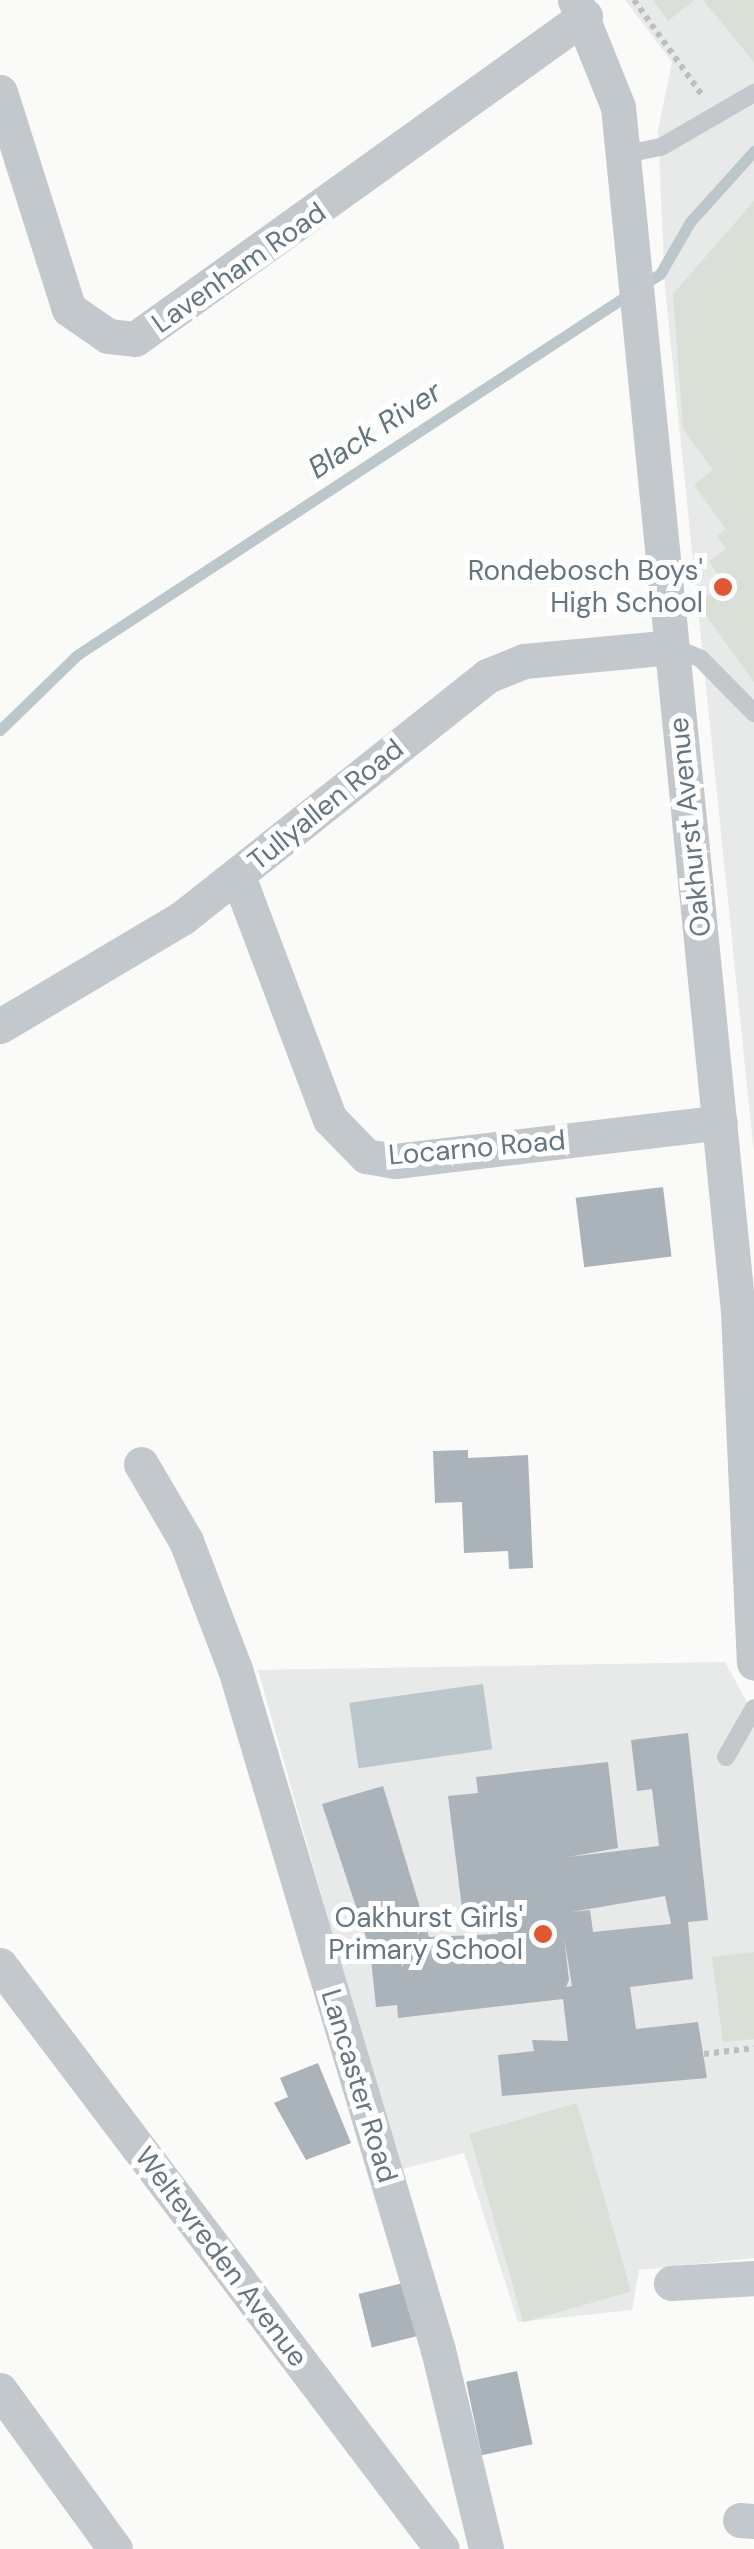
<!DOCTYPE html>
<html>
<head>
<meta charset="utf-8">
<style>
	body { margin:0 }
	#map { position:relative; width:754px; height:2549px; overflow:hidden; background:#fafaf8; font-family:"DM Sans",sans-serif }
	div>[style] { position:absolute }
	.built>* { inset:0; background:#e8e9e9 }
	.green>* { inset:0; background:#dadfd7; transform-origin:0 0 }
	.water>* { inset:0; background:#bbc7cb; transform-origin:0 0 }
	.stream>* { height:11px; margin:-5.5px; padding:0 5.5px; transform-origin:5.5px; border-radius:5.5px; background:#bbc7cb }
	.building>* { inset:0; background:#aab3b9; transform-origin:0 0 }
	.path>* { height:6px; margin-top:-3px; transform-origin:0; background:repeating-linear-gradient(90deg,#bbbfc2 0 5px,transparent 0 10px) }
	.lane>* { height:18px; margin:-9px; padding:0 9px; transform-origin:9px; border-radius:9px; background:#c3c8cc }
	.street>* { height:35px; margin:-17.5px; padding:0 17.5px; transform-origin:17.5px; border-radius:17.5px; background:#c3c8cc }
	.dots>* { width:28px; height:28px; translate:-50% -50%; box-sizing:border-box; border:5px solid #fff; border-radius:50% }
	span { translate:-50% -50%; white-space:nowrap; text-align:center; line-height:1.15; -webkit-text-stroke:10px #fff; paint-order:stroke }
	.street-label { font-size:28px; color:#657683 }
	.poi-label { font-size:28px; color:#657683 }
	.right { translate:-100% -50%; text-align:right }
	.water-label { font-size:30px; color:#60757c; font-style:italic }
</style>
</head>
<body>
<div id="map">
	<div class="built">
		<i style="clip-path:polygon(625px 0,754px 0,754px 1154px,665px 288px,658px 130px,672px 62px)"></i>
		<i style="clip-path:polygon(725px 1662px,754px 1715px,754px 2258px,639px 2270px,632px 2310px,518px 2322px,464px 2153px,399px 2170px,258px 1670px)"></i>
	</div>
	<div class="green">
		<i style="clip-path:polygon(653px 0,695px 0,668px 21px)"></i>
		<i style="clip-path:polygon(703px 0,754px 0,754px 62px)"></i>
		<i style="clip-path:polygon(754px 201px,754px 682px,697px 603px,724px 584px,709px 561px,726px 549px,717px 536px,726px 529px,694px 485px,713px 470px,683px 429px,673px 294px)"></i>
		<i style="clip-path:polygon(754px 1952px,754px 2039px,723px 2042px,712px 1957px)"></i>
		<i style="left:577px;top:2103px;width:196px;height:112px;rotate:74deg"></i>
	</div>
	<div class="water">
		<i style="left:483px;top:1684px;width:66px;height:135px;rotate:82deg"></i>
	</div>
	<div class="stream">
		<i style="left:0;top:730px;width:107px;rotate:-44.2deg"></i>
		<i style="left:77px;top:655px;width:696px;rotate:-33.17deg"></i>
		<i style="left:660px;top:274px;width:60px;rotate:-60deg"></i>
		<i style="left:690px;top:222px;width:96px;rotate:-48deg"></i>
	</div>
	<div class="building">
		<i style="left:663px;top:1187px;width:70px;height:88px;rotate:83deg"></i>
		<i style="clip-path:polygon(468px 1450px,468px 1458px,528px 1455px,533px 1568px,509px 1569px,508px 1551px,464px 1553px,462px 1502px,435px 1503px,433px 1451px)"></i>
		<i style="clip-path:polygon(evenodd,688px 1733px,708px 1920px,688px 1922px,693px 1979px,630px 1987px,636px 2029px,698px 2022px,707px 2078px,502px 2096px,498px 2055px,534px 2051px,532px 2040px,568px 2041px,563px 1999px,398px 2018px,397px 2005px,376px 2007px,370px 1949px,322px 1804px,383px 1786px,429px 1937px,498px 1934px,496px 1916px,462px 1908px,448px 1796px,478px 1793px,476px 1777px,608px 1762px,618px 1848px,568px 1857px,659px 1846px,652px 1789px,637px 1791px,631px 1740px,688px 1733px,665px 1896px,671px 1924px,593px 1932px,590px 1910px,571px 1912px,665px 1896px,688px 1733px,564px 1937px,572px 1986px,566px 1987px,569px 1980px,564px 1937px)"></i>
		<i style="clip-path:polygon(318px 2063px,351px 2143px,306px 2160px,274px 2103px,288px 2097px,280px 2078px)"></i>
		<i style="left:407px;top:2282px;width:55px;height:50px;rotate:76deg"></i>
		<i style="left:517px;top:2371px;width:75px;height:52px;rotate:78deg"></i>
	</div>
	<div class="path">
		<i style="left:634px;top:0;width:117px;rotate:54.4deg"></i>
		<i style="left:704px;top:2054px;width:50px;rotate:-6.8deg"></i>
	</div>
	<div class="lane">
		<i style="left:622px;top:155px;width:40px;rotate:-12deg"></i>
		<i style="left:661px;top:147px;width:108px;rotate:-30.1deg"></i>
		<i style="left:672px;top:647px;width:31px;rotate:22deg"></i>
		<i style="left:701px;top:659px;width:76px;rotate:45.5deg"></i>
		<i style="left:726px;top:1757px;width:56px;rotate:-60.3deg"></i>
	</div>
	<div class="street">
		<i style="left:575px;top:0;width:115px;rotate:68.1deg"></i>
		<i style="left:618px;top:107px;width:1211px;rotate:84.31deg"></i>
		<i style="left:738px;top:1312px;width:351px;rotate:87.4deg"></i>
		<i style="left:0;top:92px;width:228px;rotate:72.4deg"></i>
		<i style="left:69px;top:309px;width:47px;rotate:34.7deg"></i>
		<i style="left:108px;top:336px;width:27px;rotate:6deg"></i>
		<i style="left:135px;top:339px;width:554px;rotate:-35.67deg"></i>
		<i style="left:238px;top:876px;width:260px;rotate:69.3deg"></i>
		<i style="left:330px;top:1119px;width:52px;rotate:45.8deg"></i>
		<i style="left:366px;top:1156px;width:29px;rotate:10deg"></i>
		<i style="left:395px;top:1161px;width:327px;rotate:-6.8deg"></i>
		<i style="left:0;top:1026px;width:212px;rotate:-30.7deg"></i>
		<i style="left:182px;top:918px;width:389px;rotate:-38.4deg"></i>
		<i style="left:487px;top:676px;width:40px;rotate:-22deg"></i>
		<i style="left:524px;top:661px;width:148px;rotate:-5.4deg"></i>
		<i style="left:141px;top:1464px;width:89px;rotate:59.7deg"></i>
		<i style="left:186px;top:1541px;width:137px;rotate:69.1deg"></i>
		<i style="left:235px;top:1669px;width:711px;rotate:73.4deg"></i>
		<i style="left:438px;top:2350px;width:205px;rotate:76.4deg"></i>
		<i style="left:0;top:1965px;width:732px;rotate:52.88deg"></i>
		<i style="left:671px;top:2283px;width:83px;rotate:-3.4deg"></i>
		<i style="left:0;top:2390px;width:196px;rotate:54.1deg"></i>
		<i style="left:740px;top:2520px;width:14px;rotate:4deg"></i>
	</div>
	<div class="dots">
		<i style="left:723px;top:587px;background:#e4572e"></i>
		<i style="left:543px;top:1934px;background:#e4572e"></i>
	</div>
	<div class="street-label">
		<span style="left:239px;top:268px;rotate:-35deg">Lavenham Road</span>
		<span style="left:326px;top:805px;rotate:-39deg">Tullyallen Road</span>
		<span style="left:690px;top:827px;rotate:-96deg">Oakhurst Avenue</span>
		<span style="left:477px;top:1148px;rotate:-5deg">Locarno Road</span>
		<span style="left:359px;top:2086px;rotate:73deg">Lancaster Road</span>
		<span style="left:221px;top:2257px;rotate:53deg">Weltevreden Avenue</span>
	</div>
	<div class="poi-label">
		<span class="right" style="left:703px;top:587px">Rondebosch Boys'<br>High School</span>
		<span class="right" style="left:523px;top:1934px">Oakhurst Girls'<br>Primary School</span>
	</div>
	<div class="water-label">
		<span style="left:375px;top:430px;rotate:-33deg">Black River</span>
	</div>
</div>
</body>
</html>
